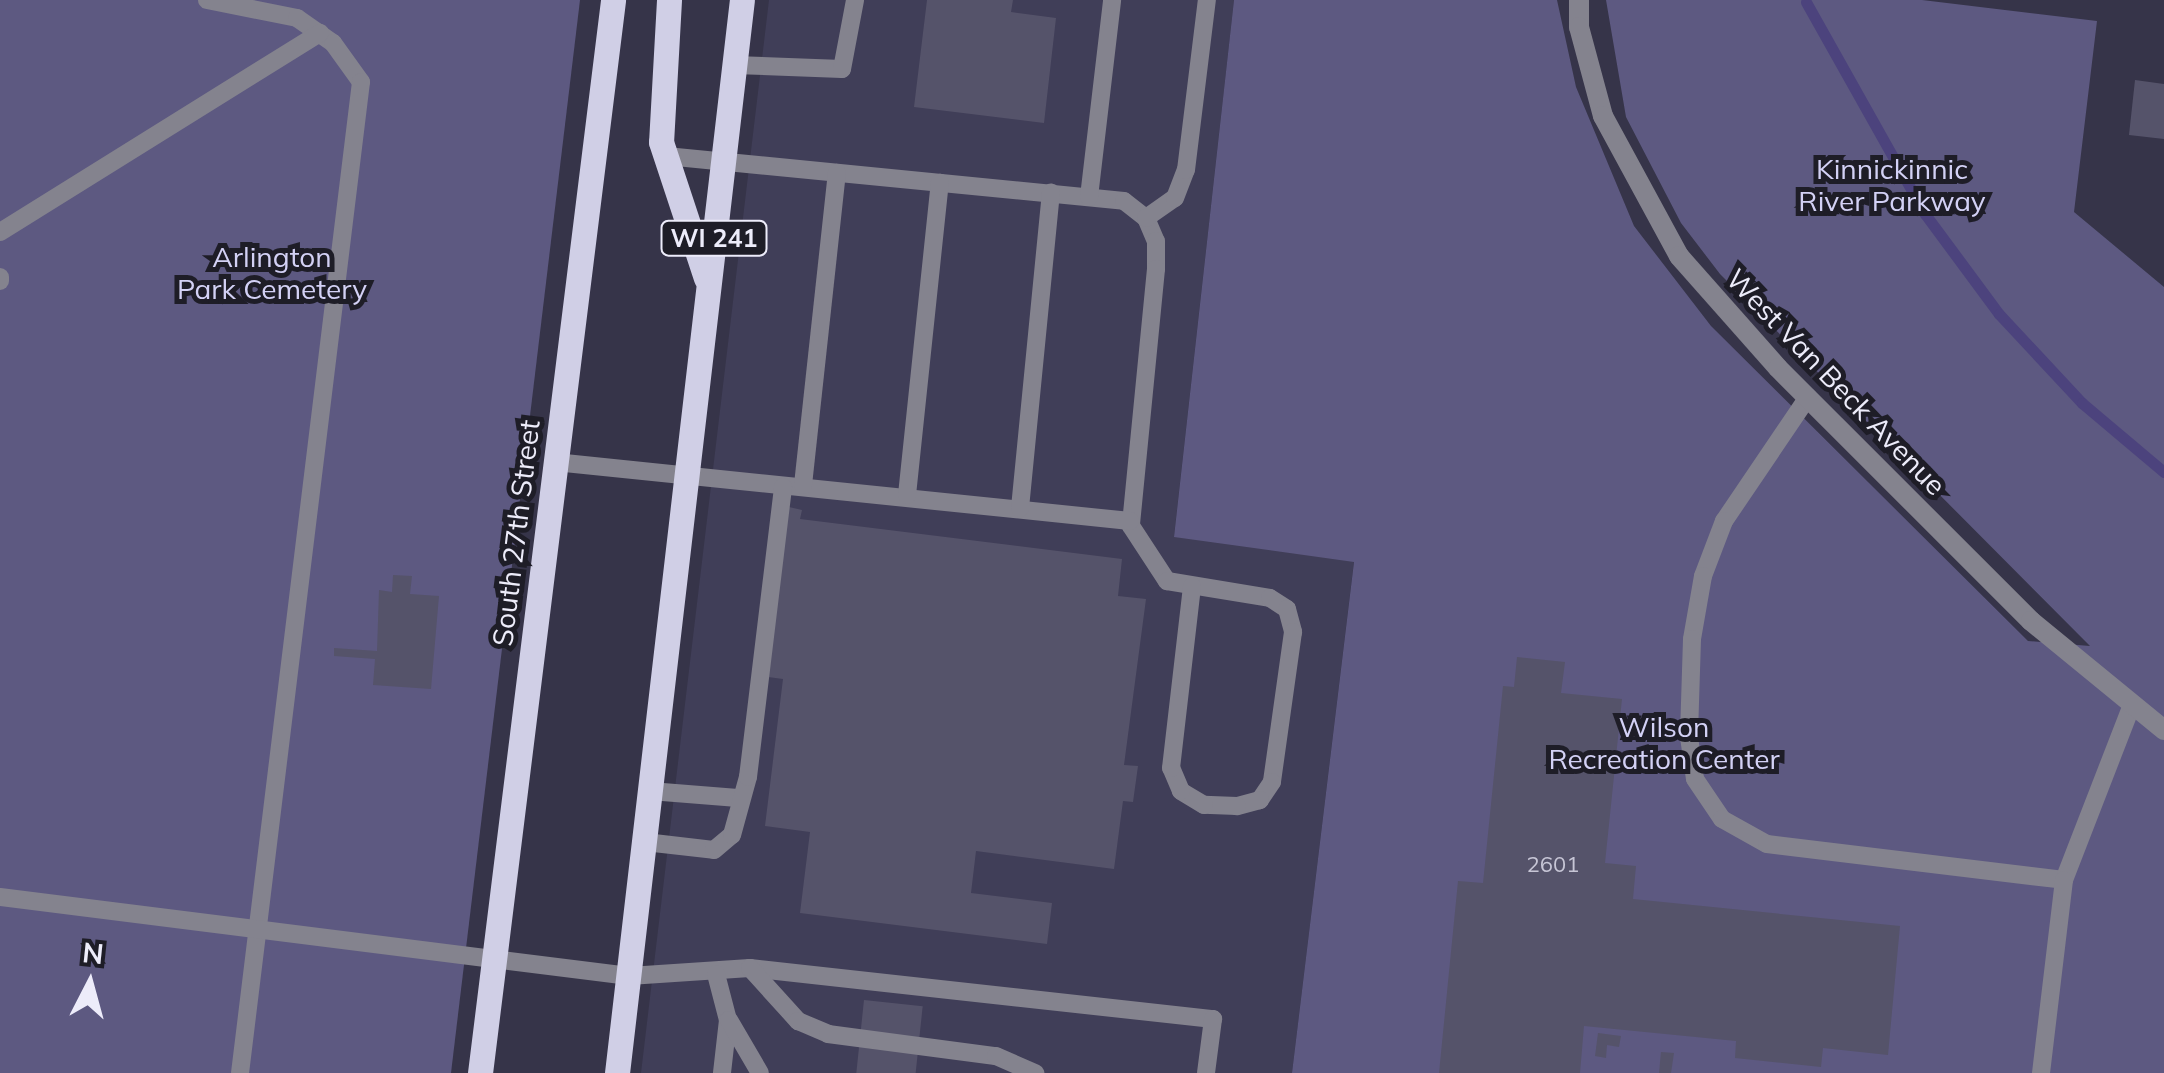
<!DOCTYPE html>
<html>
<head>
<meta charset="utf-8">
<style>
	body { margin:0 }
	#map { position:relative; width:2164px; height:1073px; overflow:hidden; background:#363449; font-family:Mulish,sans-serif }
	div>[style] { position:absolute }
	.built>* { inset:0; background:#403e58 }
	.green>* { inset:0; background:#5d5981 }
	.stream>* { height:11px; margin:-5.5px; padding:0 5.5px; transform-origin:5.5px; border-radius:5.5px; background:#4c437d }
	.building>* { inset:0; background:#55536a; transform-origin:0 0 }
	.service>* { height:18px; margin:-9px; padding:0 9px; transform-origin:9px; border-radius:9px; background:#84838e }
	.minor>* { height:20px; margin:-10px; padding:0 10px; transform-origin:10px; border-radius:10px; background:#84838e }
	.primary>* { height:25px; margin:-12.5px; padding:0 12.5px; transform-origin:12.5px; border-radius:12.5px; background:#d0cfe6 }
	span { translate:-50% -50%; white-space:nowrap; text-align:center; line-height:1.15; -webkit-text-stroke:10px #1e1d27; paint-order:stroke }
	.number-label { font-size:22px; color:#c7c6d6 }
	.number-label span { -webkit-text-stroke-width:0 }
	.shield-label span { padding:2px 8px; background:#1e1d27; border:2px solid; border-radius:8px; -webkit-text-stroke-width:0 }
	.shield-label { font-size:25px; color:#edecfa; font-weight:700 }
	.park-label { font-size:28px; color:#d3d1f5 }
	.street-label { font-size:28px; color:#edecfa }
	.north { position:absolute; left:40px; top:933px; width:100px; height:100px; -webkit-text-stroke:8px #1e1d27; paint-order:stroke; rotate:6deg; font-size:28px; font-weight:700; line-height:40px; text-align:center; color:#edecfa }
	.north::after { content:''; display:block; margin:auto; width:35px; height:45px; background:#edecfa; clip-path:polygon(50% 0,100% 100%,50% 72%,0 100%) }
</style>
</head>
<body>
<div id="map">
	<div class="built">
		<i style="clip-path:polygon(769px 0,1234px 0,1174px 536px,1354px 561px,1292px 1073px,641px 1073px)"></i>
	</div>
	<div class="green">
		<i style="clip-path:polygon(0 0,580px 0,451px 1073px,0 1073px)"></i>
		<i style="clip-path:polygon(1234px 0,1557px 0,1576px 87px,1634px 226px,1711px 326px,2028px 641px,2090px 646px,1720px 274px,1681px 223px,1626px 117px,1606px 0,1922px 0,2097px 21px,2074px 212px,2164px 287px,2164px 1073px,1292px 1073px,1354px 562px,1174px 537px)"></i>
	</div>
	<div class="stream">
		<i style="left:1806px;top:2px;width:243px;rotate:60.7deg"></i>
		<i style="left:1925px;top:214px;width:124px;rotate:53.5deg"></i>
		<i style="left:1999px;top:314px;width:122px;rotate:47deg"></i>
		<i style="left:2082px;top:403px;width:107px;rotate:40.1deg"></i>
	</div>
	<div class="building">
		<i style="clip-path:polygon(927px 0,1013px 0,1011px 12px,1056px 18px,1044px 123px,914px 107px)"></i>
		<i style="clip-path:polygon(2135px 80px,2164px 84px,2164px 139px,2129px 135px)"></i>
		<i style="clip-path:polygon(789px 507px,802px 510px,800px 519px,1122px 559px,1118px 596px,1146px 599px,1124px 765px,1138px 766px,1133px 802px,1123px 801px,1114px 869px,976px 851px,971px 893px,1052px 903px,1047px 944px,800px 913px,810px 832px,765px 826px,783px 679px,768px 677px)"></i>
		<i style="clip-path:polygon(393px 575px,412px 576px,410px 594px,439px 596px,431px 689px,373px 685px,375px 659px,334px 656px,334px 648px,377px 651px,379px 590px,392px 592px)"></i>
		<i style="clip-path:polygon(1517px 657px,1565px 662px,1561px 693px,1622px 699px,1605px 863px,1636px 866px,1633px 899px,1900px 926px,1888px 1055px,1823px 1048px,1821px 1067px,1735px 1058px,1736px 1041px,1584px 1026px,1580px 1073px,1439px 1073px,1458px 881px,1483px 883px,1503px 686px,1514px 687px)"></i>
		<i style="left:864px;top:1000px;width:59px;height:74px;rotate:6deg"></i>
		<i style="clip-path:polygon(1598px 1033px,1621px 1036px,1619px 1047px,1607px 1045px,1606px 1058px,1595px 1056px)"></i>
		<i style="clip-path:polygon(1661px 1052px,1674px 1053px,1671px 1073px,1659px 1073px)"></i>
	</div>
	<div class="service">
		<i style="left:207px;top:0;width:92px;rotate:11.3deg"></i>
		<i style="left:297px;top:18px;width:44px;rotate:34.8deg"></i>
		<i style="left:333px;top:43px;width:48px;rotate:54.3deg"></i>
		<i style="left:361px;top:82px;width:998px;rotate:96.96deg"></i>
		<i style="left:734px;top:65px;width:108px;rotate:2.1deg"></i>
		<i style="left:842px;top:69px;width:70px;rotate:-79.3deg"></i>
		<i style="left:666px;top:156px;width:460px;rotate:5.6deg"></i>
		<i style="left:1124px;top:201px;width:28px;rotate:38deg"></i>
		<i style="left:1146px;top:218px;width:25px;rotate:67deg"></i>
		<i style="left:1156px;top:241px;width:28px;rotate:90deg"></i>
		<i style="left:1156px;top:269px;width:258px;rotate:95.6deg"></i>
		<i style="left:1131px;top:526px;width:66px;rotate:56.8deg"></i>
		<i style="left:1167px;top:581px;width:104px;rotate:9.4deg"></i>
		<i style="left:1270px;top:598px;width:20px;rotate:33deg"></i>
		<i style="left:1287px;top:609px;width:24px;rotate:75deg"></i>
		<i style="left:1293px;top:632px;width:151px;rotate:98deg"></i>
		<i style="left:1272px;top:782px;width:22px;rotate:124deg"></i>
		<i style="left:1260px;top:800px;width:24px;rotate:165deg"></i>
		<i style="left:1237px;top:806px;width:33px;rotate:-178deg"></i>
		<i style="left:1204px;top:805px;width:27px;rotate:-149deg"></i>
		<i style="left:1181px;top:791px;width:25px;rotate:-113deg"></i>
		<i style="left:1171px;top:768px;width:183px;rotate:-83.4deg"></i>
		<i style="left:1089px;top:197px;width:198px;rotate:-83.3deg"></i>
		<i style="left:1146px;top:218px;width:35px;rotate:-35deg"></i>
		<i style="left:1175px;top:198px;width:30px;rotate:-69deg"></i>
		<i style="left:1186px;top:170px;width:171px;rotate:-83deg"></i>
		<i style="left:0;top:232px;width:377px;rotate:-31.9deg"></i>
		<i style="left:0;top:277px;width:4px;rotate:90deg"></i>
		<i style="left:1808px;top:397px;width:150px;rotate:124.1deg"></i>
		<i style="left:1724px;top:521px;width:59px;rotate:110.9deg"></i>
		<i style="left:1703px;top:576px;width:64px;rotate:99.9deg"></i>
		<i style="left:1692px;top:639px;width:98px;rotate:91.8deg"></i>
		<i style="left:1689px;top:737px;width:42px;rotate:81.9deg"></i>
		<i style="left:1695px;top:779px;width:48px;rotate:56deg"></i>
		<i style="left:1722px;top:819px;width:51px;rotate:29.1deg"></i>
		<i style="left:1767px;top:844px;width:299px;rotate:6.9deg"></i>
		<i style="left:2064px;top:880px;width:188px;rotate:-68.8deg"></i>
		<i style="left:555px;top:462px;width:578px;rotate:5.86deg"></i>
		<i style="left:803px;top:485px;width:314px;rotate:-83.8deg"></i>
		<i style="left:907px;top:495px;width:314px;rotate:-84deg"></i>
		<i style="left:1020px;top:508px;width:317px;rotate:-84.4deg"></i>
		<i style="left:650px;top:791px;width:88px;rotate:4.5deg"></i>
		<i style="left:645px;top:842px;width:69px;rotate:6.6deg"></i>
		<i style="left:714px;top:850px;width:23px;rotate:-40deg"></i>
		<i style="left:732px;top:835px;width:60px;rotate:-74.6deg"></i>
		<i style="left:748px;top:777px;width:292px;rotate:-83.1deg"></i>
		<i style="left:0;top:897px;width:634px;rotate:7.16deg"></i>
		<i style="left:629px;top:976px;width:121px;rotate:-3.8deg"></i>
		<i style="left:750px;top:968px;width:466px;rotate:6.3deg"></i>
		<i style="left:1213px;top:1019px;width:54px;rotate:97.4deg"></i>
		<i style="left:750px;top:968px;width:72px;rotate:47.8deg"></i>
		<i style="left:798px;top:1021px;width:33px;rotate:23deg"></i>
		<i style="left:828px;top:1034px;width:169px;rotate:7.5deg"></i>
		<i style="left:996px;top:1056px;width:43px;rotate:23.6deg"></i>
		<i style="left:716px;top:974px;width:48px;rotate:75.4deg"></i>
		<i style="left:728px;top:1020px;width:53px;rotate:96.5deg"></i>
		<i style="left:729px;top:1020px;width:61px;rotate:59.7deg"></i>
		<i style="left:2041px;top:1073px;width:194px;rotate:-83.2deg"></i>
	</div>
	<div class="minor">
		<i style="left:1579px;top:0;width:27px;rotate:90deg"></i>
		<i style="left:1579px;top:27px;width:92px;rotate:74.9deg"></i>
		<i style="left:1603px;top:116px;width:159px;rotate:61.5deg"></i>
		<i style="left:1679px;top:256px;width:149px;rotate:48.5deg"></i>
		<i style="left:1778px;top:368px;width:358px;rotate:45deg"></i>
		<i style="left:2031px;top:621px;width:172px;rotate:39.3deg"></i>
	</div>
	<div class="primary">
		<i style="left:669px;top:0;width:142px;rotate:93.2deg"></i>
		<i style="left:661px;top:142px;width:143px;rotate:71.7deg"></i>
		<i style="left:480px;top:1073px;width:1081px;rotate:-82.93deg"></i>
		<i style="left:617px;top:1073px;width:1080px;rotate:-83.36deg"></i>
	</div>
	<div class="number-label">
		<span style="left:1553px;top:865px">2601</span>
	</div>
	<div class="shield-label">
		<span style="left:714px;top:238px">WI 241</span>
	</div>
	<div class="park-label">
		<span style="left:1892px;top:185px">Kinnickinnic<br>River Parkway</span>
		<span style="left:272px;top:273px">Arlington<br>Park Cemetery</span>
		<span style="left:1664px;top:743px">Wilson<br>Recreation Center</span>
	</div>
	<div class="street-label">
		<span style="left:1836px;top:382px;rotate:46deg">West Van Beck Avenue</span>
		<span style="left:516px;top:533px;rotate:-83deg">South 27th Street</span>
	</div>
	<div class="north">N</div>
</div>
</body>
</html>
